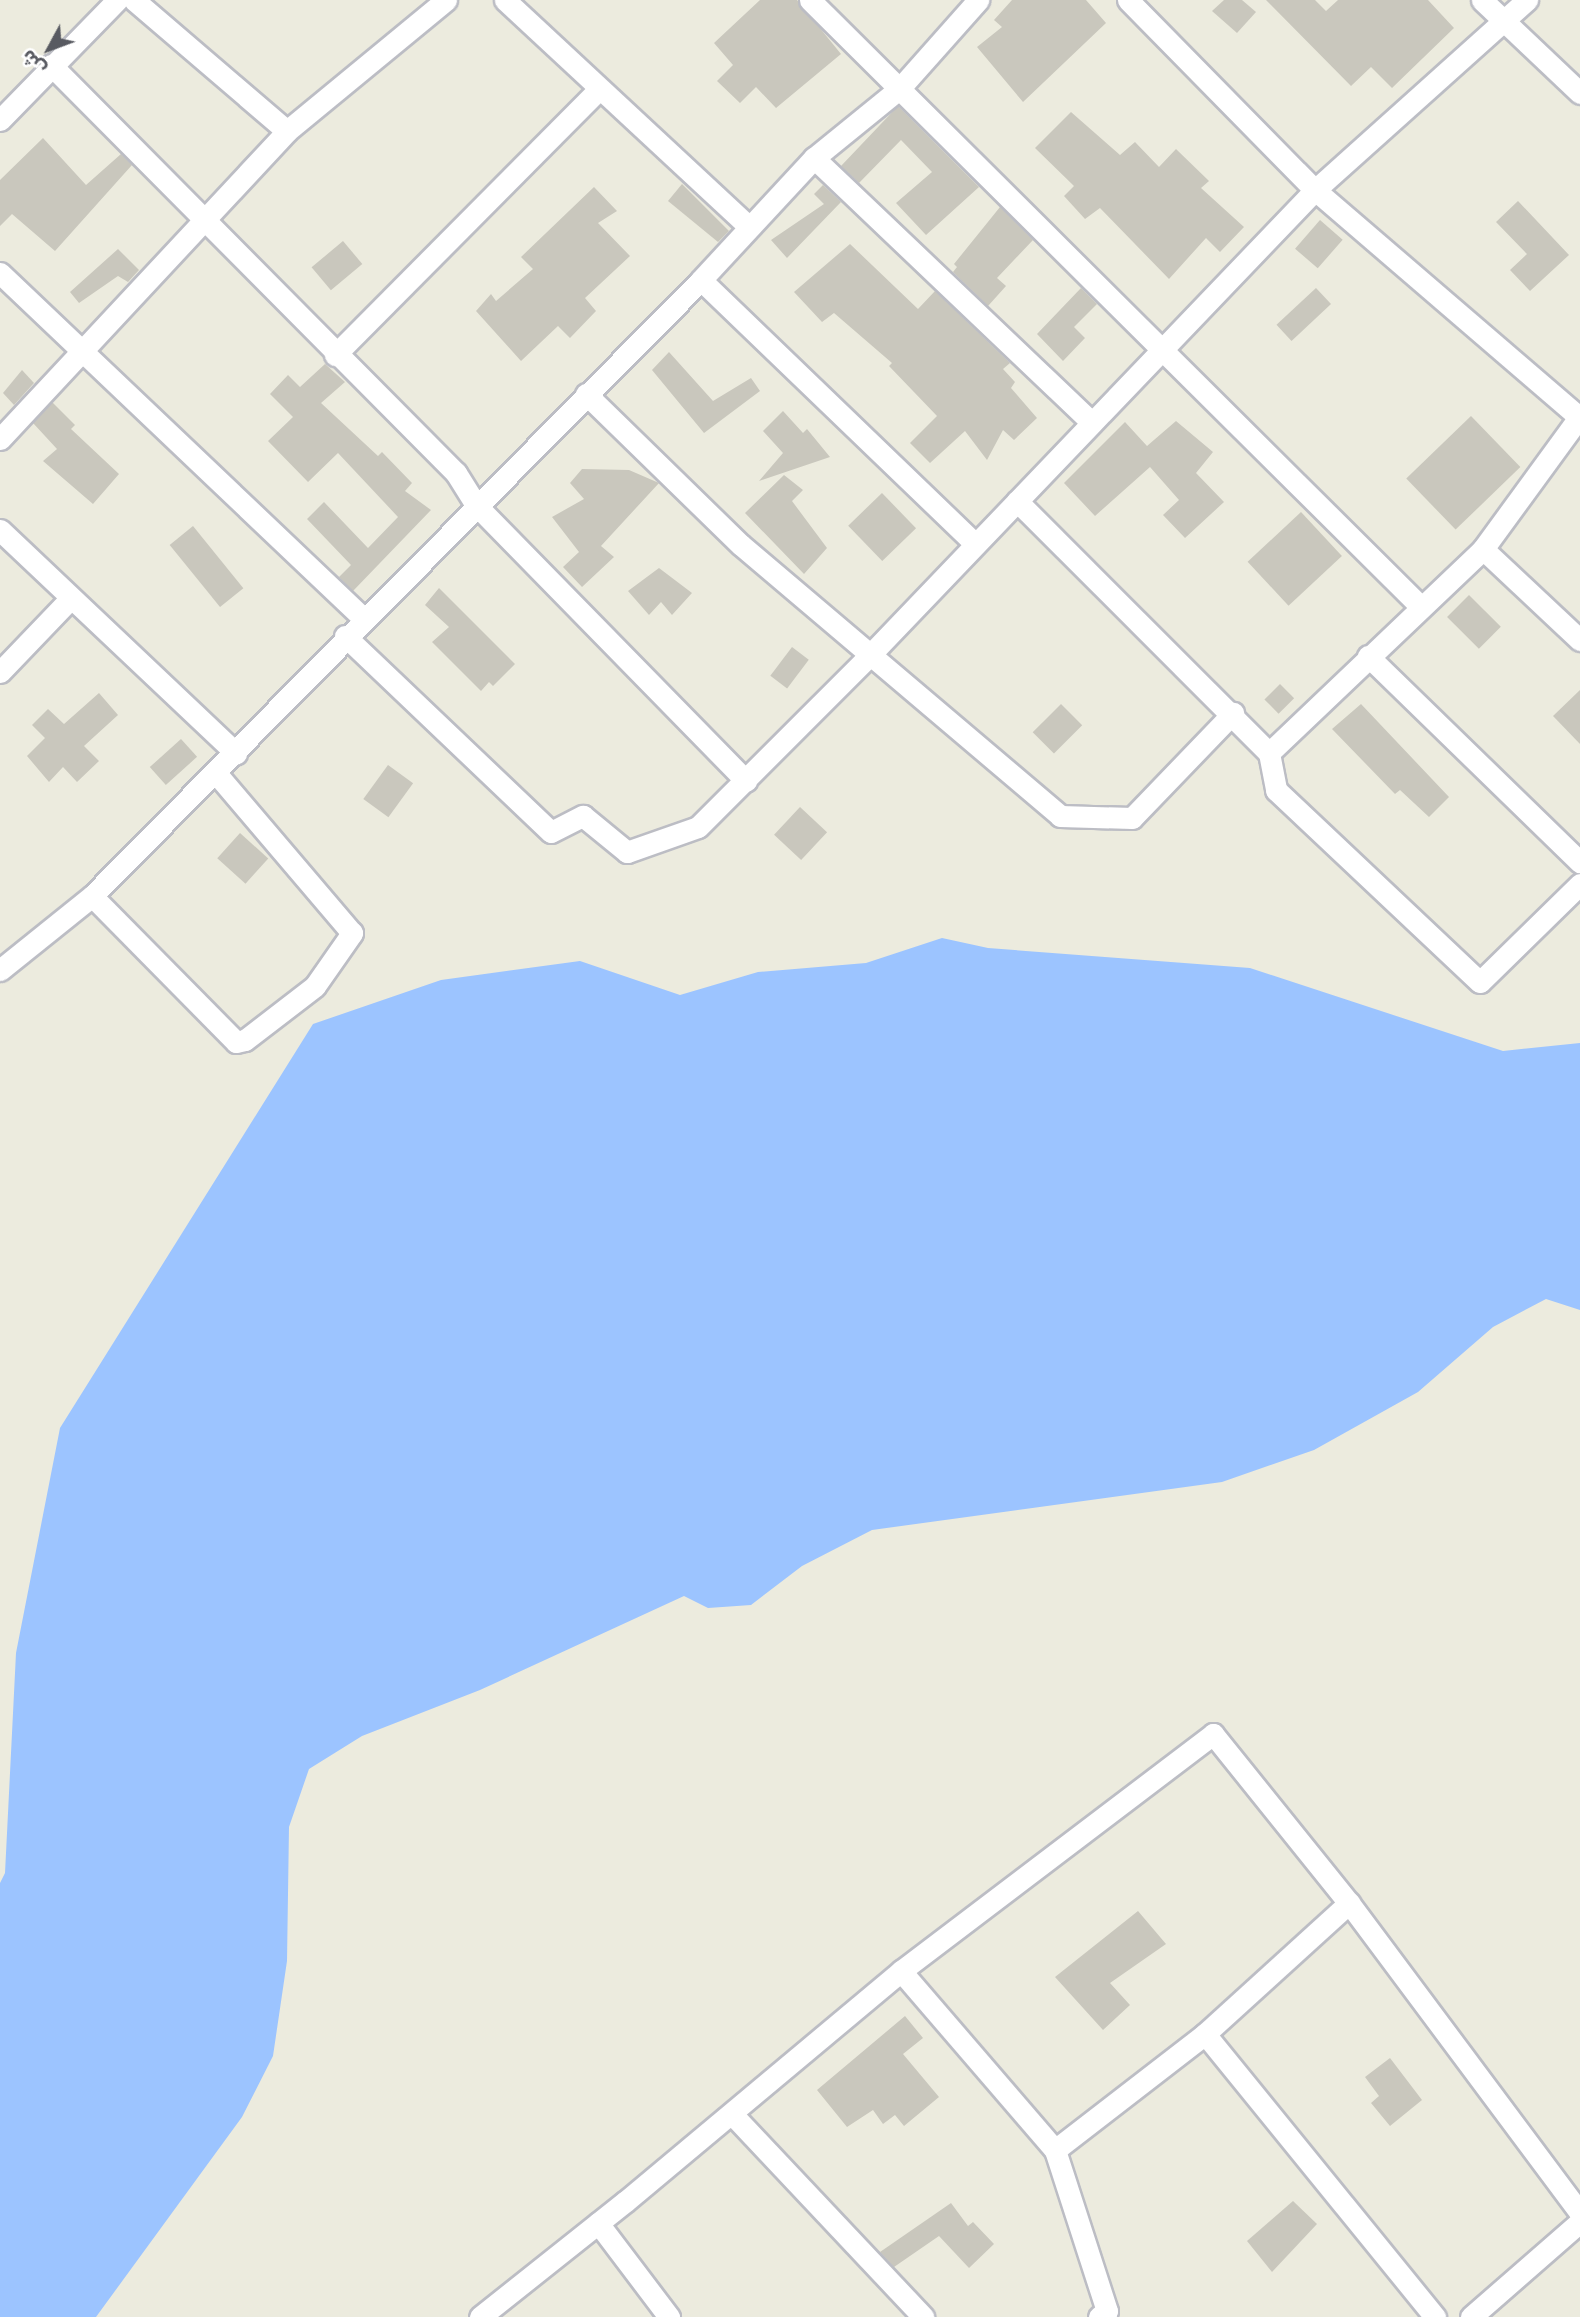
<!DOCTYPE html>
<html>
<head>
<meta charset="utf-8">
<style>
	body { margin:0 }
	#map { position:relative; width:1580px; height:2317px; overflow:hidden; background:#ecebde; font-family:"Public Sans","Noto Sans Arabic",sans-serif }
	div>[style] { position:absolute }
	.water>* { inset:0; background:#9cc4ff }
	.building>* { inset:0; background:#c9c7bd; transform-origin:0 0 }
	.roads { filter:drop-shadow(2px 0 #bcbdc4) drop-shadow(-2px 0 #bcbdc4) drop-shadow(0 2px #bcbdc4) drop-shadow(0 -2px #bcbdc4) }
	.minor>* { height:21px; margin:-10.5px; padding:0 10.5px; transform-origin:10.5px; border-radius:10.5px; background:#fff }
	span { translate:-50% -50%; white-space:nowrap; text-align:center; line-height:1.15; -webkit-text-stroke:6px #fff; paint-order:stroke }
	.north { position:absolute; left:14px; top:14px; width:70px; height:70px; -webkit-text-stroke:5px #fff; paint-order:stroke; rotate:229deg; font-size:19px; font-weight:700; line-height:28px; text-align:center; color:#585a61 }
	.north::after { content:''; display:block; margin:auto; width:24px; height:32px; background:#585a61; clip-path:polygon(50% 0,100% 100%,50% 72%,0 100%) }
</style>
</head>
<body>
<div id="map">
	<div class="water">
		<i style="clip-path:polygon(942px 938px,988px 948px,1250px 968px,1503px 1051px,1580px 1043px,1580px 1310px,1546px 1299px,1493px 1327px,1418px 1392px,1314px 1450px,1222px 1482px,872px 1530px,802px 1566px,751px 1605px,708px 1608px,684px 1596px,480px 1690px,362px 1736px,309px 1769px,289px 1827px,287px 1961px,273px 2056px,242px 2117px,96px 2317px,0 2317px,0 1883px,5px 1873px,16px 1653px,60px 1428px,313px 1024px,441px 980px,580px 961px,680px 995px,758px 972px,866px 963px)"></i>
	</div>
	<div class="building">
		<i style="clip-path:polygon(760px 0,797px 0,841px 54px,776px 108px,756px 87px,740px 103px,717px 81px,733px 65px,714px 43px)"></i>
		<i style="clip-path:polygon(1012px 0,1086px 0,1106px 23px,1023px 102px,977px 47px,1002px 27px,994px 20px)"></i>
		<i style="clip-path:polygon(1224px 0,1242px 0,1256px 12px,1237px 33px,1212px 11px)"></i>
		<i style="clip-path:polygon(1266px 0,1315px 0,1326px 11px,1338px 0,1428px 0,1454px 28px,1392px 88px,1371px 67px,1351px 86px)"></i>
		<i style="clip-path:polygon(898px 106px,979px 187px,926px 235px,896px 203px,932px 172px,901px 140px,859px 183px,841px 166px)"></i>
		<i style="clip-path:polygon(1071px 112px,1120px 155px,1135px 142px,1159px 167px,1176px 149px,1209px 181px,1201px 188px,1244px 227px,1220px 252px,1206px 238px,1169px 279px,1100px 208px,1085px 219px,1064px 196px,1074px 186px,1035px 148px)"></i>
		<i style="clip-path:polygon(43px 138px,86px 185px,121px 154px,132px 165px,55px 251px,12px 214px,0 226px,0 180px)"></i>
		<i style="clip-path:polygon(682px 184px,729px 231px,718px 242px,668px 201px)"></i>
		<i style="clip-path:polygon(823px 185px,841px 202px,787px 258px,771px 240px,824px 204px,814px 194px)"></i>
		<i style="clip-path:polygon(594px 187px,617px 211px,598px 223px,630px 256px,585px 298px,596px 311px,570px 338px,558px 326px,521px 361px,476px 311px,491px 294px,496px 301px,533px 269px,521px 257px)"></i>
		<i style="clip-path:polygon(1518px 201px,1569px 255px,1530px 291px,1510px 270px,1527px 254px,1496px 222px)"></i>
		<i style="clip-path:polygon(1000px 207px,1033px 240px,997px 278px,1006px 286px,988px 306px,953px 272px,957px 267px,954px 264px)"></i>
		<i style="left:1320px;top:220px;width:30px;height:38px;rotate:41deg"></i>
		<i style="left:343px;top:241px;width:30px;height:41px;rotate:50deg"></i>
		<i style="clip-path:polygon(850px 244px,918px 309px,935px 291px,1010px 363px,1003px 369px,1015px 382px,1011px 388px,1037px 418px,1014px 440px,1003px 430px,987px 460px,965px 431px,930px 463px,910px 443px,937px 416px,889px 366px,892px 363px,834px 313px,822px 322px,794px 292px)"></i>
		<i style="clip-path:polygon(118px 249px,139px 270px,128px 282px,118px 276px,79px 303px,70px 292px)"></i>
		<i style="clip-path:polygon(1081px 288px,1097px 304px,1074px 327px,1085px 338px,1063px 361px,1037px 334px)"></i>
		<i style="left:1316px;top:288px;width:22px;height:54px;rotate:47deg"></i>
		<i style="clip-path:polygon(669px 352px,713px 401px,751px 378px,760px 391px,704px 433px,652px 370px)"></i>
		<i style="clip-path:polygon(325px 364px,345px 382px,321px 403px,378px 456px,382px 452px,412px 483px,405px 491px,431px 510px,353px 591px,339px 577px,351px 565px,307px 519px,324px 502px,368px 548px,398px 517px,338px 453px,308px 482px,268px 441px,293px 417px,270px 394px,288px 375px,300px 387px)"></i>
		<i style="clip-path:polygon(22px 370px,34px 383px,14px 405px,3px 393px)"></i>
		<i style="clip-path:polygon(52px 402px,75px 425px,71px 429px,119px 474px,93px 504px,43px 461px,57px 449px,33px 423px)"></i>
		<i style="clip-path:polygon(783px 411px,803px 433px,807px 429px,830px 457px,759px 481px,783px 453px,763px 431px)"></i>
		<i style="left:1471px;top:416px;width:71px;height:90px;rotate:46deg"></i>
		<i style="clip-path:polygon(1176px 421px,1213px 452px,1196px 473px,1224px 502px,1185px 538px,1163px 515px,1179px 500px,1150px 467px,1095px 516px,1064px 483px,1125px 422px,1147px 446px)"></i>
		<i style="clip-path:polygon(582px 469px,629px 470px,659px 483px,601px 546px,614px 557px,582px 587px,563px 567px,579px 552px,552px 517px,584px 499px,570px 483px)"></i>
		<i style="clip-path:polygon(784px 475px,803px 490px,792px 501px,827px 548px,804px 574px,745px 513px)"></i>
		<i style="left:882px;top:493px;width:49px;height:47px;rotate:46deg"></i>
		<i style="left:1301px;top:512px;width:60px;height:73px;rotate:47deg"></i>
		<i style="left:193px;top:526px;width:80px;height:30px;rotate:51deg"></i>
		<i style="clip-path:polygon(659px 568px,692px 593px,672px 615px,661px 602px,649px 615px,628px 591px)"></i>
		<i style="clip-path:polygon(439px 588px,515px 664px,493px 686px,489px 682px,481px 691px,432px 642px,449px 627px,425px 605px)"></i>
		<i style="left:1469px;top:595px;width:45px;height:31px;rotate:45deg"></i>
		<i style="left:792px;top:647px;width:21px;height:36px;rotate:37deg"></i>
		<i style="left:1280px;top:684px;width:20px;height:22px;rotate:45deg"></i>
		<i style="clip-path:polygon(1580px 690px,1580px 744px,1553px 716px)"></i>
		<i style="clip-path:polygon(99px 693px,118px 715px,84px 746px,99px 761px,77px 782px,63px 767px,49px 782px,27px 756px,45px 738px,32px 725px,48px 709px,64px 724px)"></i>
		<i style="left:1061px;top:704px;width:30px;height:40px;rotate:45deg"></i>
		<i style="clip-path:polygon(1361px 704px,1449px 797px,1429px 817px,1400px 790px,1395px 794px,1332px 729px)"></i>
		<i style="left:181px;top:739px;width:24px;height:42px;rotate:48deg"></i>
		<i style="left:388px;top:765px;width:31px;height:42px;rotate:36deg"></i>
		<i style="left:800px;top:807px;width:37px;height:38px;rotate:43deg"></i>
		<i style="left:240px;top:833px;width:38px;height:34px;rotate:42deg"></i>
		<i style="clip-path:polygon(1138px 1911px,1166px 1944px,1110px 1983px,1130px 2005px,1103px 2030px,1055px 1977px)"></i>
		<i style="clip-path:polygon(905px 2016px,923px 2038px,903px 2054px,939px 2097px,904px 2126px,895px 2115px,883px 2124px,873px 2110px,847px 2127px,817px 2090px)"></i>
		<i style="clip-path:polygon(1390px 2058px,1422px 2100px,1390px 2126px,1371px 2103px,1379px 2096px,1365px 2077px)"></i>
		<i style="clip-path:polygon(1293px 2201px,1317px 2224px,1272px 2272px,1247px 2241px)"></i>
		<i style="clip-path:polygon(951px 2203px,968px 2226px,973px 2222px,994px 2244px,969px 2268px,939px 2236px,894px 2267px,880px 2252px)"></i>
	</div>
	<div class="roads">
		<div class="minor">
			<i style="left:134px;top:0;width:201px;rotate:40.6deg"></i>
			<i style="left:505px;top:0;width:332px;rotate:42.9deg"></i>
			<i style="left:810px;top:0;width:861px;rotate:44.81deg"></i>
			<i style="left:1128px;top:0;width:267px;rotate:45.5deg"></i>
			<i style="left:1315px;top:190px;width:350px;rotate:40.7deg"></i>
			<i style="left:1482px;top:0;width:135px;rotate:43.5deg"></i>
			<i style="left:51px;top:65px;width:575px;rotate:45.21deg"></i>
			<i style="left:456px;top:473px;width:38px;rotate:58deg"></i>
			<i style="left:476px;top:505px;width:386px;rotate:45.6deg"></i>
			<i style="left:0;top:120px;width:168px;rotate:-45.7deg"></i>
			<i style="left:814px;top:158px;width:383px;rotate:43.6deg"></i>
			<i style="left:0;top:273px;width:501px;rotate:43.54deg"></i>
			<i style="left:701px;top:280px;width:380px;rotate:43.9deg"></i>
			<i style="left:335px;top:355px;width:373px;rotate:-45.2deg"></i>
			<i style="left:586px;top:394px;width:216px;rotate:44.3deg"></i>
			<i style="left:741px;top:545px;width:419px;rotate:40.3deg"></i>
			<i style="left:1060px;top:816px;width:72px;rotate:1.6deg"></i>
			<i style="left:1132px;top:818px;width:146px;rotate:-46.1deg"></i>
			<i style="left:0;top:439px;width:421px;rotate:-47deg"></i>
			<i style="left:287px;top:131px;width:206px;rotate:-39.5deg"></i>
			<i style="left:1017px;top:501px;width:356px;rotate:45deg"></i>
			<i style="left:1269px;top:753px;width:38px;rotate:79deg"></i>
			<i style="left:1276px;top:790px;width:280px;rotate:43.3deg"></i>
			<i style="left:1480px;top:982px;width:140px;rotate:-44.4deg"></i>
			<i style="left:0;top:530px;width:325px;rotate:43.4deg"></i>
			<i style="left:1483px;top:549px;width:133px;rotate:43.2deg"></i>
			<i style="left:345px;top:636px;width:284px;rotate:43.6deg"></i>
			<i style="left:551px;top:832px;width:36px;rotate:-27deg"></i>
			<i style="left:583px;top:816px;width:57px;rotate:39.3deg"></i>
			<i style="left:627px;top:852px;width:75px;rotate:-19.4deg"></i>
			<i style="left:698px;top:827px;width:242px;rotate:-45deg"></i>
			<i style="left:869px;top:656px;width:645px;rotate:-46.26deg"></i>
			<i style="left:1315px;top:190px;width:285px;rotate:-41.9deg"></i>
			<i style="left:1368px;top:656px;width:296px;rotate:44.2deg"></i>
			<i style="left:0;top:672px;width:100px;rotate:-46.2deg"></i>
			<i style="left:1269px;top:753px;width:296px;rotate:-43.6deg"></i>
			<i style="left:1483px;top:549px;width:165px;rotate:-53.9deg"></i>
			<i style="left:92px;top:896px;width:205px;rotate:45.4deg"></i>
			<i style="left:236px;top:1042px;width:9px;rotate:-13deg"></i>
			<i style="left:245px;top:1040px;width:88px;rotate:-37.6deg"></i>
			<i style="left:315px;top:986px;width:65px;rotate:-55.1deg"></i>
			<i style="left:352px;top:933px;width:211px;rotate:-130.4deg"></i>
			<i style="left:0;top:970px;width:118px;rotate:-38.8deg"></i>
			<i style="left:92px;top:896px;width:866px;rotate:-45.33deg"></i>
			<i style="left:701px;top:280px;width:166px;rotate:-47.2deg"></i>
			<i style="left:814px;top:158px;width:111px;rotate:-39.1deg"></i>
			<i style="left:900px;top:88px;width:118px;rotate:-48.4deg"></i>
			<i style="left:901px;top:1971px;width:236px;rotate:49.3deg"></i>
			<i style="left:1205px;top:2034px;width:365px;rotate:50.9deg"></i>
			<i style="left:732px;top:2114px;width:279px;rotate:46.7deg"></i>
			<i style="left:598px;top:2223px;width:118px;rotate:52.9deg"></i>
			<i style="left:480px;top:2317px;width:186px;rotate:-38.5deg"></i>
			<i style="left:626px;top:2201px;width:359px;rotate:-39.9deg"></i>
			<i style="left:901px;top:1971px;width:392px;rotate:-37.2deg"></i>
			<i style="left:1213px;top:1734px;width:217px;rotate:51.2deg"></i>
			<i style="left:1349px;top:1903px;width:387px;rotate:53.3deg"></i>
			<i style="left:1099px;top:2317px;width:10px;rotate:-37deg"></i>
			<i style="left:1107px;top:2311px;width:169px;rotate:-107.9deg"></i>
			<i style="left:1055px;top:2150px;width:190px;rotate:-37.7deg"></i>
			<i style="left:1205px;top:2034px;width:195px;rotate:-42.3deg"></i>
			<i style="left:1471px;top:2317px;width:145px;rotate:-41.1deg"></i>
		</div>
	</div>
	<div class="north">ش</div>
</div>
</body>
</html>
